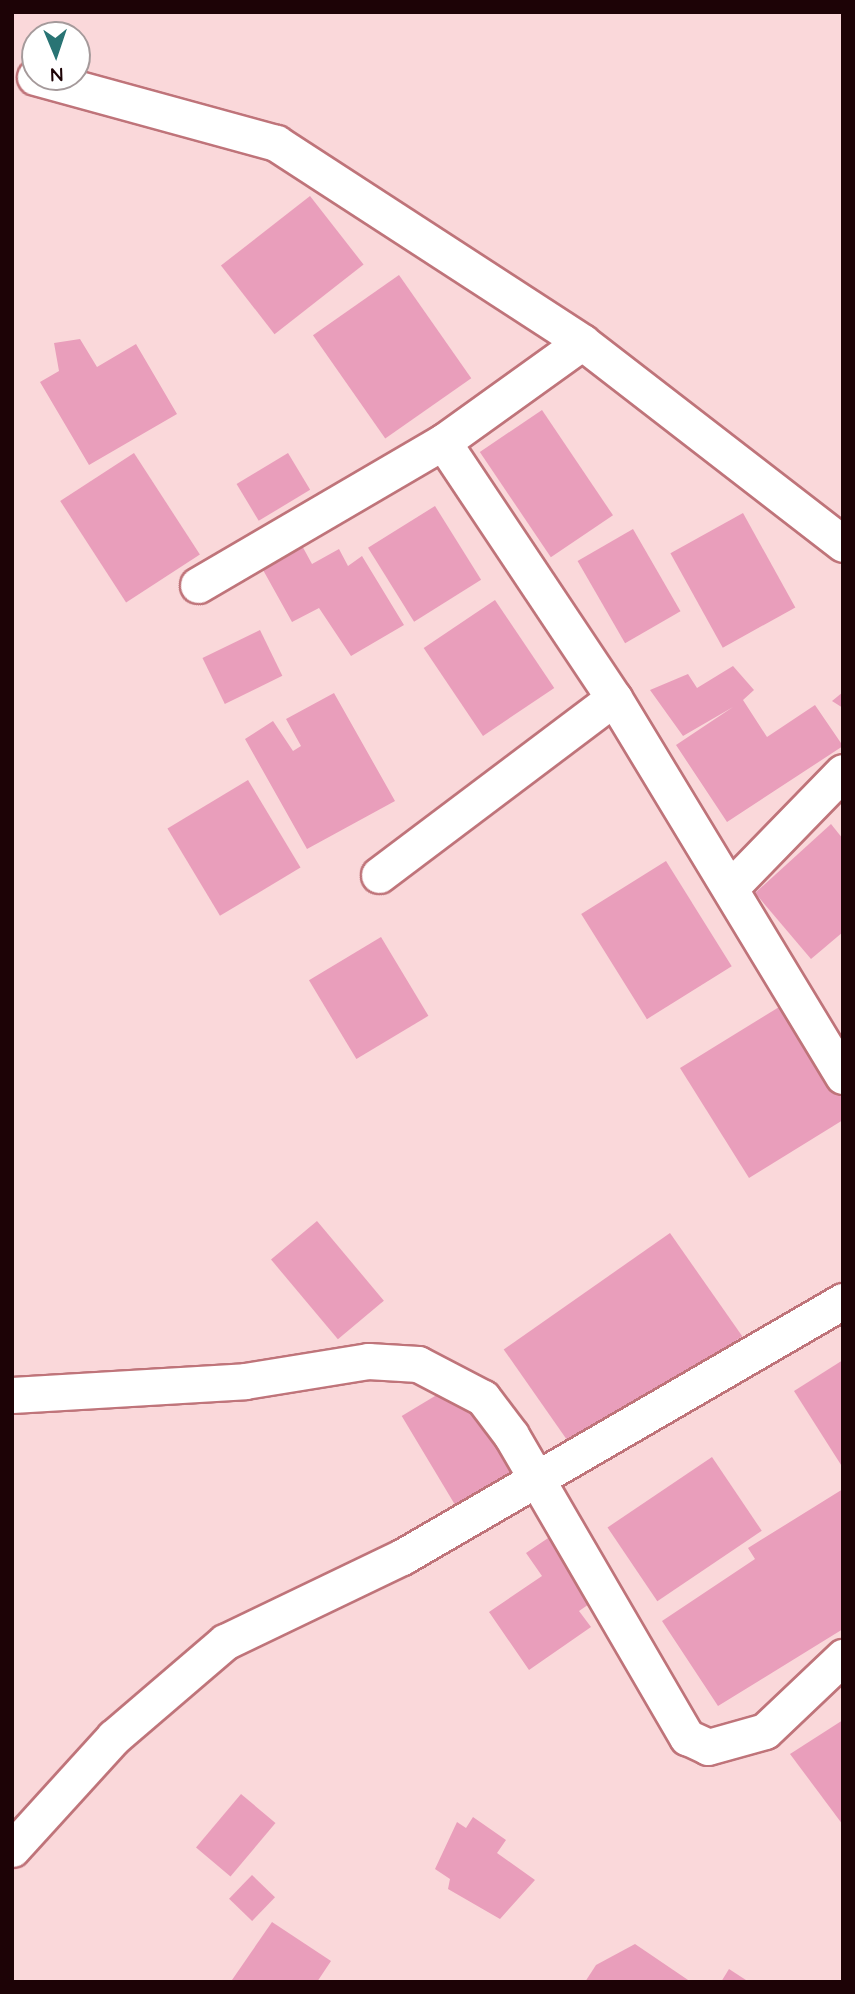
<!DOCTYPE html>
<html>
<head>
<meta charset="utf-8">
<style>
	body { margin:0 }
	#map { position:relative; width:855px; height:1994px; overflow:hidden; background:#fad8da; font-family:Quicksand,sans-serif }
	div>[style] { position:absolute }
	.building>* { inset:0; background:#e99ebb; transform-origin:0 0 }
	.roads { filter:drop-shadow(2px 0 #bf747a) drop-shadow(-2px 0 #bf747a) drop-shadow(0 2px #bf747a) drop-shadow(0 -2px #bf747a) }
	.street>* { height:35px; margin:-17.5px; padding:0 17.5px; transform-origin:17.5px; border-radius:17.5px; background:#fff }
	span { translate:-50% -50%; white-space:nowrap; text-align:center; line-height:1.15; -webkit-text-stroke:6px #fff; paint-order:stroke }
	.frame { position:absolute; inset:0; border:14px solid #1d0306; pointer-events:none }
	.north { position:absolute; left:21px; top:21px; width:70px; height:70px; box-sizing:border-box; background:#fff; border:2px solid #a59a9b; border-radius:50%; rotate:178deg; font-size:19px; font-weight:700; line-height:28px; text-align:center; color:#1d0306 }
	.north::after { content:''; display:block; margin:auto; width:24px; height:32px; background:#297474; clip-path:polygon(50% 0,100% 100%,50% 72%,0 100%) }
</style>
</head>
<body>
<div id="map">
	<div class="building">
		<i style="left:310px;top:196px;width:87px;height:113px;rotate:52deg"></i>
		<i style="left:399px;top:275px;width:126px;height:105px;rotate:55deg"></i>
		<i style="clip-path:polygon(80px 339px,97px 367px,136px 344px,177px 414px,89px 465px,40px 382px,59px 371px,54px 343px)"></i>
		<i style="left:542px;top:410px;width:127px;height:75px;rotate:56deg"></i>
		<i style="left:134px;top:453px;width:121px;height:88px;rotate:57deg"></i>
		<i style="left:288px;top:453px;width:43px;height:60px;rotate:59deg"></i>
		<i style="left:435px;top:506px;width:87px;height:79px;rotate:58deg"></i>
		<i style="left:743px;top:513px;width:108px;height:83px;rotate:61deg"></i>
		<i style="left:633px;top:529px;width:95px;height:64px;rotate:60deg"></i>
		<i style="clip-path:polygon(300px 542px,312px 564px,339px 549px,348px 566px,362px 556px,404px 625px,351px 656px,319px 608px,292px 622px,253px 552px)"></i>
		<i style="left:495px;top:600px;width:106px;height:86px;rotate:56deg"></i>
		<i style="left:260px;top:630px;width:51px;height:64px;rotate:64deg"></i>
		<i style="clip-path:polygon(733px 666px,754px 690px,743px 700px,767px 737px,815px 705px,843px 746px,727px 822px,676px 745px,733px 707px,683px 736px,650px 690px,688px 674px,697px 688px)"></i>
		<i style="clip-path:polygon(843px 692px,843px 708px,832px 701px)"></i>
		<i style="clip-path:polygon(334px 693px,395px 801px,307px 849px,245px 739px,273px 721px,293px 751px,301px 746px,286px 719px)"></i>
		<i style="left:248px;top:780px;width:102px;height:94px;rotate:59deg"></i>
		<i style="clip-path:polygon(831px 824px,843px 839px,843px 932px,811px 959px,755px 893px)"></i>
		<i style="left:666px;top:861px;width:124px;height:100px;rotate:58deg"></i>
		<i style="left:381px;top:937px;width:92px;height:84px;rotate:59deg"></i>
		<i style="clip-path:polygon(784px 1004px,843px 1098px,843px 1120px,749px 1178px,680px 1068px)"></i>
		<i style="left:317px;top:1221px;width:104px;height:60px;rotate:50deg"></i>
		<i style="left:670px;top:1233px;width:126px;height:203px;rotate:55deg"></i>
		<i style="clip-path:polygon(843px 1360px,843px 1468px,794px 1391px)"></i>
		<i style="left:460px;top:1381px;width:118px;height:68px;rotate:59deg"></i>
		<i style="left:712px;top:1457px;width:89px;height:126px;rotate:56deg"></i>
		<i style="clip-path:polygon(843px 1489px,843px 1629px,718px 1706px,662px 1621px,755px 1559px,748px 1548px)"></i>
		<i style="clip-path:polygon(557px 1532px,601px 1596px,579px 1611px,591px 1627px,529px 1670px,489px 1612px,542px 1576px,526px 1553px)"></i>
		<i style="clip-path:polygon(843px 1720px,843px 1825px,790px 1754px)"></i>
		<i style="left:241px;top:1794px;width:45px;height:70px;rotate:40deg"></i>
		<i style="clip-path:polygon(473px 1817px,506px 1840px,497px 1853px,535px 1880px,500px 1919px,448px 1889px,450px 1879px,435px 1869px,457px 1822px,466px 1828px)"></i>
		<i style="left:252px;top:1875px;width:32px;height:33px;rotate:44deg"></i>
		<i style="clip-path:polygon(272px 1922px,331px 1961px,317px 1982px,232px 1980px)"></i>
		<i style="clip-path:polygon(635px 1944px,691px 1982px,585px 1982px,596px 1965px)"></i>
		<i style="clip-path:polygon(729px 1969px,749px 1982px,721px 1982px)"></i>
	</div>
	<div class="roads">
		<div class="street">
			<i style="left:35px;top:77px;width:250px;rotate:15.3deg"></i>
			<i style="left:276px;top:143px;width:365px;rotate:33deg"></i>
			<i style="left:443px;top:442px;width:308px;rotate:56.3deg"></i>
			<i style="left:614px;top:698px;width:442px;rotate:58.8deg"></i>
			<i style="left:198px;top:585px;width:284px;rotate:-30.3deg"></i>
			<i style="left:443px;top:442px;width:171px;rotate:-35.7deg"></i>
			<i style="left:582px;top:342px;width:330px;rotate:37.7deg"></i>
			<i style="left:379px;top:875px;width:294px;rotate:-37deg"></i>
			<i style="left:732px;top:886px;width:159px;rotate:-45.8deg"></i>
			<i style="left:12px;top:1395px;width:233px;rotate:-3.4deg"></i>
			<i style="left:245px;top:1381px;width:125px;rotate:-9.2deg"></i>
			<i style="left:368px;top:1361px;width:50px;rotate:3.4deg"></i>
			<i style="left:418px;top:1364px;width:73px;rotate:27.6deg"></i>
			<i style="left:483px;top:1398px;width:46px;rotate:52.9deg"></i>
			<i style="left:511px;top:1435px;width:350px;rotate:59.8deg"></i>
			<i style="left:687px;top:1737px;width:23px;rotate:25deg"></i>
			<i style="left:708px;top:1747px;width:59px;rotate:-15.7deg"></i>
			<i style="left:765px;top:1731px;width:108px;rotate:-43.5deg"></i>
			<i style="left:12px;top:1849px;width:151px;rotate:-47.7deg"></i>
			<i style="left:114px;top:1737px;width:146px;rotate:-40.6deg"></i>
			<i style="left:225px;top:1642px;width:196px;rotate:-25.7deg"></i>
			<i style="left:402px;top:1557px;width:510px;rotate:-30.14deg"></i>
		</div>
	</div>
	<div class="frame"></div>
	<div class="north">N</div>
</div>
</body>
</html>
